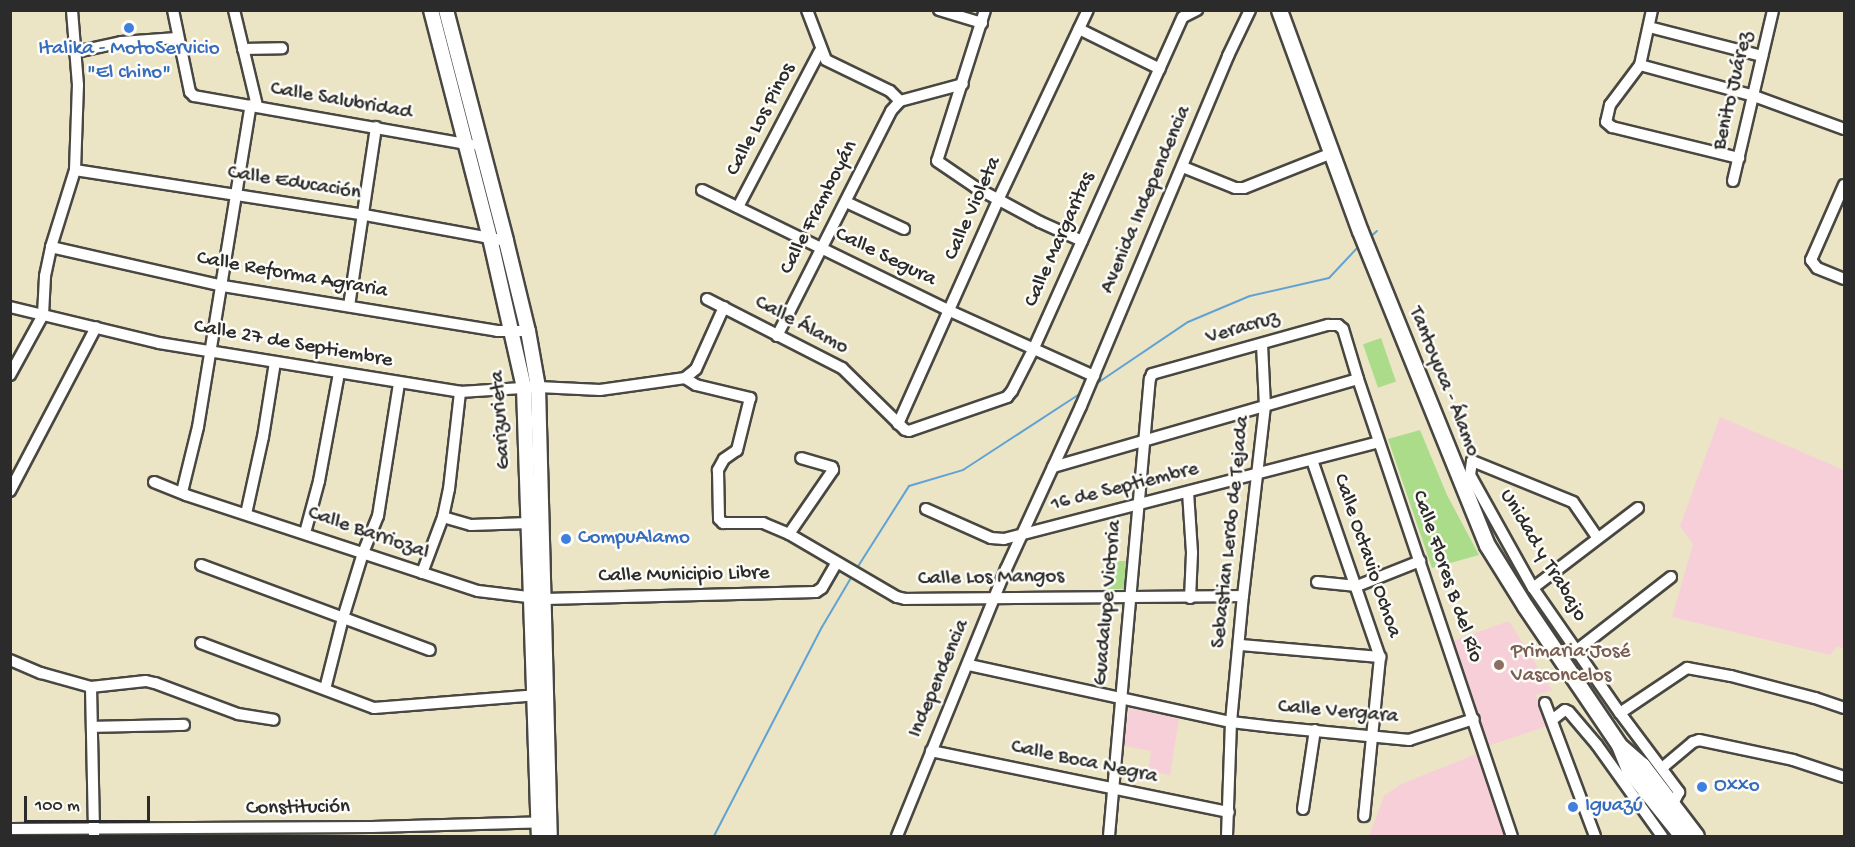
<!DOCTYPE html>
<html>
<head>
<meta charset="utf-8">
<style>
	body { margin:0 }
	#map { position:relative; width:1855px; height:847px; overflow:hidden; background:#ebe5c6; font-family:"Gochi Hand",sans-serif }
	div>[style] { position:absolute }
	.built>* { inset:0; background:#f6cfd8 }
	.green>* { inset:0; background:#abdc8a; transform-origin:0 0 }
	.stream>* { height:2px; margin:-1px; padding:0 1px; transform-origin:1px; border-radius:1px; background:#61a2d4 }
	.roads { filter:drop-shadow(2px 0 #484742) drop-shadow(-2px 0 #484742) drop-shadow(0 2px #484742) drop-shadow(0 -2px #484742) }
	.street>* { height:10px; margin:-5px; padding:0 5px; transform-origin:5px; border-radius:5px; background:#fff }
	.secondary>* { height:14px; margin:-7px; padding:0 7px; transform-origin:7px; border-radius:7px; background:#fff }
	.primary>* { height:15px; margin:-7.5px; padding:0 7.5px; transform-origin:7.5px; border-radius:7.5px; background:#fff }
	.dots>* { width:16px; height:16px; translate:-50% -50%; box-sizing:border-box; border:3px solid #fdfcf7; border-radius:50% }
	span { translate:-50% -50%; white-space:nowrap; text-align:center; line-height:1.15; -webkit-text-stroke:5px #fdfcf7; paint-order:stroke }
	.shop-label { font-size:21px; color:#366cbe }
	.left { translate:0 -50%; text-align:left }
	.street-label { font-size:21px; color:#2b2b2b }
	.education-label { font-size:21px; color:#785e54 }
	.frame { position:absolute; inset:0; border:12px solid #2b2b2b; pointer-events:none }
	.scale { position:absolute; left:24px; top:796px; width:126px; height:27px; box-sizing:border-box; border:3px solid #2b2b2b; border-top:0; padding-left:8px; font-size:18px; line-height:21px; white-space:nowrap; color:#2b2b2b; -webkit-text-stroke:4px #fdfcf7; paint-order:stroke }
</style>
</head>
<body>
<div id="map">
	<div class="built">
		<i style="clip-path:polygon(1720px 417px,1844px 470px,1844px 649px,1838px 646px,1830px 655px,1672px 617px,1693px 544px,1680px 526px)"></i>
		<i style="clip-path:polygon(1509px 621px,1552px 690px,1536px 695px,1547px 726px,1488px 746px,1453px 641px)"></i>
		<i style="clip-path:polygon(1129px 708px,1179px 719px,1170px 775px,1148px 771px,1151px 751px,1124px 746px)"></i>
		<i style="clip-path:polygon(1479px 753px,1506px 836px,1369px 836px,1384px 796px,1401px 784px)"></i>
	</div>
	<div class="green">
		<i style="left:1381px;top:338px;width:46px;height:19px;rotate:71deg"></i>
		<i style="clip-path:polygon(1420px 430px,1447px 495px,1479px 555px,1432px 568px,1388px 439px)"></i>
		<i style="clip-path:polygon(1107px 561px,1129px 561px,1126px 589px,1105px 589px)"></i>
	</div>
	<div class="stream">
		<i style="left:1368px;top:239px;width:12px;rotate:-42deg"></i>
		<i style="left:1096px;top:384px;width:111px;rotate:-34deg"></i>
		<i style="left:1188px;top:322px;width:67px;rotate:-22.8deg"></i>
		<i style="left:1250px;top:296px;width:81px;rotate:-12.8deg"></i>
		<i style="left:1329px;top:278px;width:44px;rotate:-46.8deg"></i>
		<i style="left:857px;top:568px;width:97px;rotate:-57.6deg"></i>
		<i style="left:909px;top:486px;width:56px;rotate:-16.5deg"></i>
		<i style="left:963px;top:470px;width:141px;rotate:-33.1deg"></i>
		<i style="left:714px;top:836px;width:235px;rotate:-62.7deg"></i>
		<i style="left:822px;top:627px;width:59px;rotate:-59.5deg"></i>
	</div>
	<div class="roads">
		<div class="street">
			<i style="left:173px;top:10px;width:84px;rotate:78.3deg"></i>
			<i style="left:190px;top:92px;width:6px;rotate:45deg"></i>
			<i style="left:194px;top:96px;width:282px;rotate:10deg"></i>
			<i style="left:234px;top:10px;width:99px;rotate:76.5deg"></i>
			<i style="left:807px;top:10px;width:53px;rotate:69.2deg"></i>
			<i style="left:826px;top:60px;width:71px;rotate:25.8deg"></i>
			<i style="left:890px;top:91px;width:14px;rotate:45deg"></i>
			<i style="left:939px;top:10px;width:45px;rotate:16.8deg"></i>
			<i style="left:985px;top:10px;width:158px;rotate:107.6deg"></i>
			<i style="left:937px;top:161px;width:46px;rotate:34.4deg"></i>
			<i style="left:975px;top:187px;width:74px;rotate:28.3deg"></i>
			<i style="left:1040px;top:222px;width:46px;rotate:24.3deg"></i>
			<i style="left:1652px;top:10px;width:56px;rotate:102.3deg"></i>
			<i style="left:1640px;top:65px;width:50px;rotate:126.9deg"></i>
			<i style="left:1610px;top:105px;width:17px;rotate:103deg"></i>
			<i style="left:1606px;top:122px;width:8px;rotate:40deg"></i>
			<i style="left:1612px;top:127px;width:131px;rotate:13.7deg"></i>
			<i style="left:1649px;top:27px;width:117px;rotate:14.4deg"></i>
			<i style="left:1079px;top:29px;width:90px;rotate:26.3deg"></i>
			<i style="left:243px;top:49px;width:39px;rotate:-1deg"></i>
			<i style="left:76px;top:52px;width:46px;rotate:-12.5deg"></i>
			<i style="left:121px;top:42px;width:56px;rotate:-4.1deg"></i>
			<i style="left:1640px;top:65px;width:118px;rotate:15.2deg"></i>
			<i style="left:1754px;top:96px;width:96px;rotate:20.1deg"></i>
			<i style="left:900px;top:101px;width:65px;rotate:-15.1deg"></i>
			<i style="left:1183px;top:167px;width:56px;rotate:22deg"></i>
			<i style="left:1235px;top:188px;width:9px"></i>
			<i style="left:1244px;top:188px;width:95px;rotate:-21.7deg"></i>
			<i style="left:75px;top:170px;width:293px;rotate:8.8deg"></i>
			<i style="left:365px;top:215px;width:143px;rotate:10.4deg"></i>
			<i style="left:1733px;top:181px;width:176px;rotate:-76.8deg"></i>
			<i style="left:1844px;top:185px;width:82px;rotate:113.7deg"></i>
			<i style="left:1811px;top:260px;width:10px;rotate:53deg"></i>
			<i style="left:1817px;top:268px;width:29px;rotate:22deg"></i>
			<i style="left:702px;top:190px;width:276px;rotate:26deg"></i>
			<i style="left:950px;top:311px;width:158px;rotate:24.3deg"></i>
			<i style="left:846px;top:202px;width:64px;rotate:25deg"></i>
			<i style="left:738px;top:207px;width:176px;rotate:-62.3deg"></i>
			<i style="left:51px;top:247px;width:176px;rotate:12.8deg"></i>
			<i style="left:223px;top:286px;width:278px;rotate:9.3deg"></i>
			<i style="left:497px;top:331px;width:31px"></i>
			<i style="left:707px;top:299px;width:152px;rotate:27.1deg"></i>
			<i style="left:842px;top:368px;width:88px;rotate:44.5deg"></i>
			<i style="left:905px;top:430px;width:4px;rotate:14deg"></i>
			<i style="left:909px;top:431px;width:104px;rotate:-19.1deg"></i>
			<i style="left:1007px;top:397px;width:8px;rotate:-50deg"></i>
			<i style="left:1012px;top:391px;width:46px;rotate:-62.9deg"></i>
			<i style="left:1033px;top:350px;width:365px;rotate:-65.8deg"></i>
			<i style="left:1183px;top:17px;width:16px;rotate:-27deg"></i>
			<i style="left:349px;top:306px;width:181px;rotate:-81.4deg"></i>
			<i style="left:10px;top:307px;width:153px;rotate:13.6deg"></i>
			<i style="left:159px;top:343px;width:305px;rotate:9.2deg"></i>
			<i style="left:460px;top:392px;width:78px;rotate:-3.7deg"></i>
			<i style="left:538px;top:387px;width:62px;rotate:2.8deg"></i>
			<i style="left:600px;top:390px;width:86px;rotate:-8deg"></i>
			<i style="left:685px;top:378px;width:14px;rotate:-39deg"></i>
			<i style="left:696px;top:369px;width:68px;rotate:-65.7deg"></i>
			<i style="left:777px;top:336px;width:252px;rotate:-63.1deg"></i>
			<i style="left:891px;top:111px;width:13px;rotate:-48deg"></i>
			<i style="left:10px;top:375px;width:68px;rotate:-61.2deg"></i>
			<i style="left:43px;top:315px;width:39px;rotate:-87deg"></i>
			<i style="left:45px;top:276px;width:30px;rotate:-78deg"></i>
			<i style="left:51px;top:247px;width:81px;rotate:-72.7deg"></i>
			<i style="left:75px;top:170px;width:85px;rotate:-88deg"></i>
			<i style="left:78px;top:85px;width:75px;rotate:-94.6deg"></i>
			<i style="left:685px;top:378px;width:13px;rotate:32deg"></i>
			<i style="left:696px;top:385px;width:56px;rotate:13.5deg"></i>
			<i style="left:750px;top:398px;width:54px;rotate:104deg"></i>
			<i style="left:737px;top:450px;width:16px;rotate:145deg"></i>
			<i style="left:724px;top:459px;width:13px;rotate:119deg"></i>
			<i style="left:718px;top:470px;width:49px;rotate:88.8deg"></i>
			<i style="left:719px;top:519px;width:6px;rotate:45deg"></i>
			<i style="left:723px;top:523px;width:40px"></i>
			<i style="left:763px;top:523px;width:28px;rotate:23deg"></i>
			<i style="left:789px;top:534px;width:125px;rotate:30.3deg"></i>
			<i style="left:897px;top:597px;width:8px;rotate:14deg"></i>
			<i style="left:905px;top:599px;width:338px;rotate:-0.5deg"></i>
			<i style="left:898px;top:424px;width:245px;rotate:-65.9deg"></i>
			<i style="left:998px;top:200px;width:210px;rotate:-64.7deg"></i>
			<i style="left:1312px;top:460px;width:208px;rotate:71deg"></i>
			<i style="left:1380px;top:657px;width:160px;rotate:95.7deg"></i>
			<i style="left:1053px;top:467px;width:317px;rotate:-16.1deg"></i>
			<i style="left:154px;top:482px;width:35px;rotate:22deg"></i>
			<i style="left:186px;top:495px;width:307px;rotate:18.2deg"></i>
			<i style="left:478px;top:591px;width:67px;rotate:6.8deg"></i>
			<i style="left:545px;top:599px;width:271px;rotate:-1.5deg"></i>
			<i style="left:816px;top:592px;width:7px;rotate:-34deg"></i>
			<i style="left:822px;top:588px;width:28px;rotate:-60deg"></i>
			<i style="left:10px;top:491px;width:185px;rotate:-62.3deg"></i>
			<i style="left:182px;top:492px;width:67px;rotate:-76.2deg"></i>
			<i style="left:198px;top:427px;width:326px;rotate:-80.7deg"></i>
			<i style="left:1188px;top:492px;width:61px;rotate:86.2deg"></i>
			<i style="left:1192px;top:553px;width:45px;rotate:92.5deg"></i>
			<i style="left:926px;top:509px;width:71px;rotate:24deg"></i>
			<i style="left:991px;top:538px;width:13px;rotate:4deg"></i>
			<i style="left:1004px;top:539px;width:387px;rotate:-14.5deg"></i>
			<i style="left:246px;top:514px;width:79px;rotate:-77.6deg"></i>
			<i style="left:263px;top:437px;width:76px;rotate:-80.9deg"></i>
			<i style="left:443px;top:517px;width:29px;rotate:16deg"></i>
			<i style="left:471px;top:525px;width:58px;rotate:-2deg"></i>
			<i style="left:305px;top:533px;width:54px;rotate:-74.9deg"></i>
			<i style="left:319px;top:481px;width:110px;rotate:-79.5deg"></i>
			<i style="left:789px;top:534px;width:78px;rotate:-55.5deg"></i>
			<i style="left:833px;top:470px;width:3px;rotate:-108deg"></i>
			<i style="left:832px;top:467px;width:32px;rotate:-164deg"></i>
			<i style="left:1597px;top:537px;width:42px;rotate:-124.4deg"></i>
			<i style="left:1573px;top:502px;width:109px;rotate:-157.9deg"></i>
			<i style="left:1472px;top:461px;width:14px;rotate:98deg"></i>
			<i style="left:1470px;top:475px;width:129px;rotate:60.9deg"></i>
			<i style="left:1533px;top:588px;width:152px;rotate:55.2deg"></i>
			<i style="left:1620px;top:713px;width:99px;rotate:53.2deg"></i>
			<i style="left:1679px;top:792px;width:20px;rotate:117deg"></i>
			<i style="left:201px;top:565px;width:244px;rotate:20.4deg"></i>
			<i style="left:422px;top:573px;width:60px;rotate:-69.4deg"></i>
			<i style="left:443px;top:517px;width:29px;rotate:-78deg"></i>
			<i style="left:449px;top:489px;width:98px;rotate:-83.5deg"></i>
			<i style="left:1317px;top:582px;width:40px;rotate:5.7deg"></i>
			<i style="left:1357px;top:586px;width:68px;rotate:-21.6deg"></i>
			<i style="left:1533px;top:588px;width:132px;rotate:-37.3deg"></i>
			<i style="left:201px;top:643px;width:185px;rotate:20.6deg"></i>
			<i style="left:374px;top:708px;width:168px;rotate:-4.5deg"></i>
			<i style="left:1240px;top:645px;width:141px;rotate:4.9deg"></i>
			<i style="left:1577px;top:650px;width:119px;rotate:-37.8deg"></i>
			<i style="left:10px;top:660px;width:34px;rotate:23deg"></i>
			<i style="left:41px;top:673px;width:52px;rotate:15.6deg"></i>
			<i style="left:91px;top:687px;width:55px;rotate:-6.2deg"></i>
			<i style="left:146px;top:681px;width:9px;rotate:13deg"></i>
			<i style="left:155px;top:683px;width:89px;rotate:20.5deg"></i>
			<i style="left:238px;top:714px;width:36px;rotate:9deg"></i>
			<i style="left:969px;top:665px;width:268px;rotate:12.3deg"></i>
			<i style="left:1231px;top:722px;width:43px;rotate:6.6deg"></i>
			<i style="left:1274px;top:727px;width:136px;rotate:5.5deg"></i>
			<i style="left:1409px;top:740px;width:68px;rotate:-17.9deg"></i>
			<i style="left:91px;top:687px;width:149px;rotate:88.8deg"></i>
			<i style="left:325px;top:689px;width:73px;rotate:-75.8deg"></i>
			<i style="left:343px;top:618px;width:68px;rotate:-72.9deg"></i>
			<i style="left:363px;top:553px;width:40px;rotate:-68deg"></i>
			<i style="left:378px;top:516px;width:135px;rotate:-81deg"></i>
			<i style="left:1545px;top:703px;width:142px;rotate:69.4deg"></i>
			<i style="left:1620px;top:713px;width:81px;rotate:-33.9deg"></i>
			<i style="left:1687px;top:668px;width:45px;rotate:10.3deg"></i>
			<i style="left:1731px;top:676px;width:87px;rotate:14.7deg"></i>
			<i style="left:1815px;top:698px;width:31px;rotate:19deg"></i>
			<i style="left:1552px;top:720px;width:16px;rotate:-38deg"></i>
			<i style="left:1565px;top:710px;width:4px;rotate:27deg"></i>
			<i style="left:1569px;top:712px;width:43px;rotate:49.7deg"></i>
			<i style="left:1597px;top:745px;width:112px;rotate:54.5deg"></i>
			<i style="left:93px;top:727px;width:91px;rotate:-1.3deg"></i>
			<i style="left:931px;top:751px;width:304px;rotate:11.6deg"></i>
			<i style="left:1662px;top:768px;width:40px;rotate:-40deg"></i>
			<i style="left:1693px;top:742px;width:6px;rotate:-18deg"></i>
			<i style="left:1699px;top:740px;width:96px;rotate:12deg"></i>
			<i style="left:1793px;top:760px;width:54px;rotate:18.4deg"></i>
			<i style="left:1303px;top:809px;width:80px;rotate:-81.4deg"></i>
			<i style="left:10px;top:829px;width:362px;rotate:-0.3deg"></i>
			<i style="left:372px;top:827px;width:174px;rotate:-1.6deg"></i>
			<i style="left:897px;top:836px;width:288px;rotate:-67.8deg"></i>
			<i style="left:1006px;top:569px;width:179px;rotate:-65.3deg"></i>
			<i style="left:1081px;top:406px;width:380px;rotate:-67.2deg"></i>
			<i style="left:1228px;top:56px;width:51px;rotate:-64.4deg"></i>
			<i style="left:1109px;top:836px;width:459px;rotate:-84.9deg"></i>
			<i style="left:1150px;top:379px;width:5px;rotate:-68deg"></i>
			<i style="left:1152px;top:374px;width:183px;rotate:-15.6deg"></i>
			<i style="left:1328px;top:325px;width:10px"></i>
			<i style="left:1338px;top:325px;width:6px;rotate:39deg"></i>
			<i style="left:1343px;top:329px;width:52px;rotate:73.3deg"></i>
			<i style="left:1358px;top:379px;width:482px;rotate:71.4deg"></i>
			<i style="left:1227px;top:836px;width:114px;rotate:-88deg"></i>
			<i style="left:1231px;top:722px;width:127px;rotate:-84.6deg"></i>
			<i style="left:1243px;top:596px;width:191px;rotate:-83.4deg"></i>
			<i style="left:1265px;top:406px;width:61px;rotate:-92.8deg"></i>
		</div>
		<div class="secondary">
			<i style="left:431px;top:10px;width:236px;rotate:75.5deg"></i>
			<i style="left:490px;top:238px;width:154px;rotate:77.2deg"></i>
			<i style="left:524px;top:388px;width:448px;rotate:88.1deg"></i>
			<i style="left:446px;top:10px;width:239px;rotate:75.4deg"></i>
			<i style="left:506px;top:241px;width:93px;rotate:76.3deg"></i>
			<i style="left:528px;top:331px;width:57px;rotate:79.9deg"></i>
			<i style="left:538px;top:387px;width:449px;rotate:88.5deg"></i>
		</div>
		<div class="primary">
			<i style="left:1279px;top:10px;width:235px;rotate:69.9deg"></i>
			<i style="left:1360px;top:231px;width:339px;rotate:68deg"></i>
			<i style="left:1487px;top:545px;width:72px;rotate:58.1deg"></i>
			<i style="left:1525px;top:606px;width:168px;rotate:55.9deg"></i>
			<i style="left:1619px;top:745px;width:27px;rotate:68deg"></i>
			<i style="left:1629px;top:770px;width:85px;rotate:51.2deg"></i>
			<i style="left:1621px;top:747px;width:28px;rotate:41deg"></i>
			<i style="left:1642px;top:765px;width:89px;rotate:52.7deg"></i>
		</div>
	</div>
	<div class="dots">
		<i style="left:129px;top:28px;background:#3f7fe0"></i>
		<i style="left:566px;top:539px;background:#3f7fe0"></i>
		<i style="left:1499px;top:665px;background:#8d6e63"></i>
		<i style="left:1702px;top:787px;background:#3f7fe0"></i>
		<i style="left:1573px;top:807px;background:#3f7fe0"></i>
	</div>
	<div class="shop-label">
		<span style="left:129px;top:62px">Italika - MotoServicio<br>"El chino"</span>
		<span class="left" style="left:578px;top:539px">CompuAlamo</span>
		<span class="left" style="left:1714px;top:787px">Oxxo</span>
		<span class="left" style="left:1585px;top:807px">Iguazú</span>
	</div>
	<div class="street-label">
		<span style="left:1734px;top:91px;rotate:-77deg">Benito Juárez</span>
		<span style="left:341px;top:102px;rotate:10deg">Calle Salubridad</span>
		<span style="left:762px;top:120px;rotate:-62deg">Calle Los Pinos</span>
		<span style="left:294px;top:184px;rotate:9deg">Calle Educación</span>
		<span style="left:1147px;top:200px;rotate:-67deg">Avenida Independencia</span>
		<span style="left:820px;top:208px;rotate:-63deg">Calle Framboyán</span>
		<span style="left:974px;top:209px;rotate:-66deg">Calle Violeta</span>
		<span style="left:1061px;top:240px;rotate:-66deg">Calle Margaritas</span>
		<span style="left:885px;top:258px;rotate:26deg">Calle Segura</span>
		<span style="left:292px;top:276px;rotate:10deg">Calle Reforma Agraria</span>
		<span style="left:801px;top:326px;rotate:28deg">Calle Álamo</span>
		<span style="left:1243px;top:329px;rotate:-16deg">Veracruz</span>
		<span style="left:293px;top:345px;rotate:10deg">Calle 27 de Septiembre</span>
		<span style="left:1443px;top:382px;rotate:68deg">Tantoyuca - Álamo</span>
		<span style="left:502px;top:420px;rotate:-94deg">Garizurieta</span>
		<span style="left:1125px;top:488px;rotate:-14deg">16 de Septiembre</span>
		<span style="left:1232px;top:532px;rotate:-84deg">Sebastian Lerdo de Tejada</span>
		<span style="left:368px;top:534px;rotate:19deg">Calle Barriozal</span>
		<span style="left:1366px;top:556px;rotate:71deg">Calle Octavio Ochoa</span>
		<span style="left:1542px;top:556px;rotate:59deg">Unidad y Trabajo</span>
		<span style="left:684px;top:576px;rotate:-1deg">Calle Municipio Libre</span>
		<span style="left:1446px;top:577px;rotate:71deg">Calle Flores B del Río</span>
		<span style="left:991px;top:579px;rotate:-1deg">Calle Los Mangos</span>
		<span style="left:1109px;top:603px;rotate:-85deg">Guadalupe Victoria</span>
		<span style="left:940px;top:679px;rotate:-67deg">Independencia</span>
		<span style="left:1338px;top:713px;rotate:5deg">Calle Vergara</span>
		<span style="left:1084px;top:763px;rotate:12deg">Calle Boca Negra</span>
		<span style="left:298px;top:809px;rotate:-1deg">Constitución</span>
	</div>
	<div class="education-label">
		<span class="left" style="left:1511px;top:665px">Primaria José<br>Vasconcelos</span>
	</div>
	<div class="frame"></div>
	<div class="scale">100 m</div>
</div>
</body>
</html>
